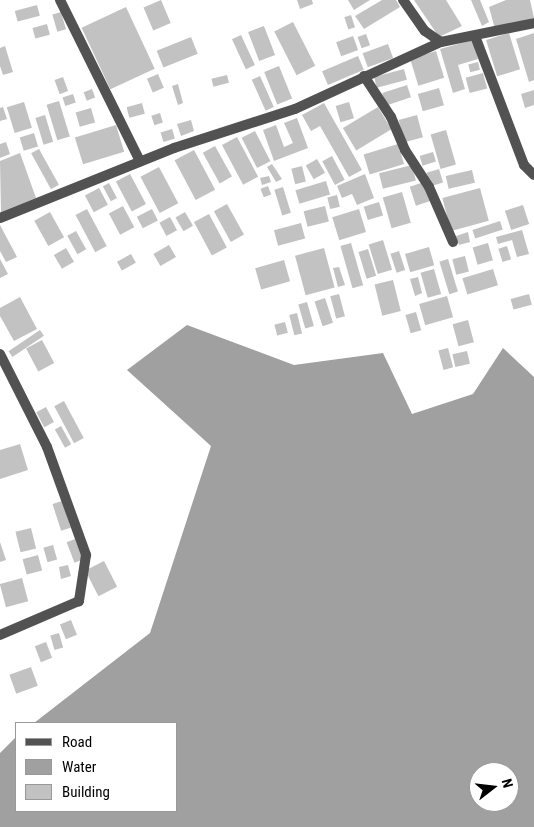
<!DOCTYPE html>
<html>
<head>
<meta charset="utf-8">
<style>
	body { margin:0 }
	#map { position:relative; width:534px; height:827px; overflow:hidden; background:#fff; font-family:"Roboto Condensed",sans-serif }
	div>[style] { position:absolute }
	.water>* { inset:0; background:#a0a0a0 }
	.building>* { inset:0; background:#c2c2c2; transform-origin:0 0 }
	.minor>* { height:10px; margin:-5px; padding:0 5px; transform-origin:5px; border-radius:5px; background:#525252 }
	span { translate:-50% -50%; white-space:nowrap; text-align:center; line-height:1.15; -webkit-text-stroke:4px #fff; paint-order:stroke }
	.legend { position:absolute; left:15px; top:722px; width:162px; height:90px; box-sizing:border-box; background:#fff; border:1px solid #999; margin:0; padding:6px 9px; list-style:none; font-size:15px; color:#000 }
	.legend li { display:flex; align-items:center; gap:10px; height:25px }
	.legend b { width:25px; border:1px solid #999 }
	.north { position:absolute; left:469px; top:762px; width:50px; height:50px; box-sizing:border-box; background:#fff; border:1px solid #999; border-radius:50%; rotate:74deg; font-size:14px; font-weight:700; line-height:20px; text-align:center; color:#000 }
	.north::after { content:''; display:block; margin:auto; width:18px; height:22px; background:#000; clip-path:polygon(50% 0,100% 100%,50% 72%,0 100%) }
</style>
</head>
<body>
<div id="map">
	<div class="water">
		<i style="clip-path:polygon(evenodd,187px 325px,294px 365px,383px 353px,412px 414px,473px 394px,503px 348px,534px 377px,534px 827px,0 827px,0 753px,16px 737px,16px 811px,176px 811px,176px 723px,34px 723px,150px 633px,211px 446px,127px 370px,187px 325px,479px 772px,509px 772px,509px 802px,479px 802px,479px 772px)"></i>
	</div>
	<div class="building">
		<i style="left:161px;top:0;width:25px;height:19px;rotate:67deg"></i>
		<i style="clip-path:polygon(297px 0,312px 0,313px 4px,300px 9px)"></i>
		<i style="clip-path:polygon(348px 0,370px 0,354px 10px)"></i>
		<i style="clip-path:polygon(382px 0,396px 0,400px 7px,364px 29px,355px 16px)"></i>
		<i style="clip-path:polygon(414px 0,446px 0,462px 26px,439px 37px)"></i>
		<i style="clip-path:polygon(471px 0,480px 0,489px 22px,482px 26px)"></i>
		<i style="clip-path:polygon(506px 0,530px 0,534px 18px,495px 29px,489px 7px)"></i>
		<i style="left:37px;top:5px;width:11px;height:23px;rotate:75deg"></i>
		<i style="left:126px;top:7px;width:68px;height:49px;rotate:65deg"></i>
		<i style="left:61px;top:12px;width:18px;height:9px;rotate:74deg"></i>
		<i style="left:351px;top:15px;width:13px;height:7px;rotate:72deg"></i>
		<i style="left:293px;top:22px;width:49px;height:21px;rotate:63deg"></i>
		<i style="left:47px;top:24px;width:11px;height:15px;rotate:75deg"></i>
		<i style="left:264px;top:26px;width:31px;height:17px;rotate:69deg"></i>
		<i style="left:509px;top:33px;width:38px;height:24px;rotate:73deg"></i>
		<i style="clip-path:polygon(534px 33px,534px 80px,529px 82px,516px 39px)"></i>
		<i style="left:366px;top:34px;width:12px;height:9px;rotate:70deg"></i>
		<i style="left:241px;top:35px;width:33px;height:10px;rotate:65deg"></i>
		<i style="left:353px;top:36px;width:15px;height:18px;rotate:70deg"></i>
		<i style="left:191px;top:37px;width:18px;height:37px;rotate:68deg"></i>
		<i style="clip-path:polygon(473px 40px,478px 59px,458px 65px,465px 89px,453px 93px,440px 49px)"></i>
		<i style="left:388px;top:44px;width:15px;height:27px;rotate:70deg"></i>
		<i style="clip-path:polygon(5px 46px,13px 72px,3px 75px,0 66px,0 48px)"></i>
		<i style="left:436px;top:51px;width:28px;height:27px;rotate:73deg"></i>
		<i style="left:358px;top:56px;width:15px;height:39px;rotate:67deg"></i>
		<i style="left:478px;top:62px;width:8px;height:10px;rotate:76deg"></i>
		<i style="left:279px;top:66px;width:35px;height:16px;rotate:68deg"></i>
		<i style="left:404px;top:69px;width:11px;height:31px;rotate:75deg"></i>
		<i style="left:483px;top:73px;width:16px;height:18px;rotate:75deg"></i>
		<i style="left:158px;top:74px;width:15px;height:12px;rotate:67deg"></i>
		<i style="left:227px;top:75px;width:8px;height:16px;rotate:76deg"></i>
		<i style="left:260px;top:76px;width:34px;height:9px;rotate:66deg"></i>
		<i style="left:63px;top:77px;width:15px;height:9px;rotate:70deg"></i>
		<i style="clip-path:polygon(178px 84px,183px 103px,178px 105px,172px 86px)"></i>
		<i style="left:407px;top:85px;width:13px;height:26px;rotate:72deg"></i>
		<i style="left:439px;top:88px;width:18px;height:22px;rotate:74deg"></i>
		<i style="left:92px;top:89px;width:9px;height:9px;rotate:69deg"></i>
		<i style="clip-path:polygon(534px 90px,534px 105px,525px 108px,521px 94px)"></i>
		<i style="left:73px;top:94px;width:9px;height:11px;rotate:72deg"></i>
		<i style="left:59px;top:101px;width:37px;height:13px;rotate:73deg"></i>
		<i style="left:24px;top:102px;width:27px;height:18px;rotate:73deg"></i>
		<i style="left:349px;top:102px;width:17px;height:14px;rotate:73deg"></i>
		<i style="left:142px;top:103px;width:11px;height:16px;rotate:75deg"></i>
		<i style="clip-path:polygon(324px 103px,362px 170px,349px 177px,320px 126px,311px 131px,302px 115px)"></i>
		<i style="clip-path:polygon(3px 107px,7px 119px,0 121px,0 108px)"></i>
		<i style="left:378px;top:107px;width:26px;height:41px;rotate:59deg"></i>
		<i style="left:91px;top:108px;width:15px;height:16px;rotate:74deg"></i>
		<i style="left:160px;top:113px;width:10px;height:9px;rotate:73deg"></i>
		<i style="left:45px;top:115px;width:28px;height:10px;rotate:73deg"></i>
		<i style="left:417px;top:115px;width:23px;height:19px;rotate:75deg"></i>
		<i style="clip-path:polygon(297px 118px,308px 148px,274px 161px,263px 130px,276px 125px,284px 147px,293px 143px,284px 123px)"></i>
		<i style="clip-path:polygon(191px 120px,194px 131px,181px 136px,177px 124px)"></i>
		<i style="left:116px;top:125px;width:28px;height:43px;rotate:73deg"></i>
		<i style="left:172px;top:129px;width:10px;height:12px;rotate:73deg"></i>
		<i style="left:446px;top:130px;width:36px;height:16px;rotate:74deg"></i>
		<i style="left:255px;top:131px;width:34px;height:15px;rotate:63deg"></i>
		<i style="left:34px;top:133px;width:14px;height:15px;rotate:73deg"></i>
		<i style="left:237px;top:137px;width:45px;height:17px;rotate:62deg"></i>
		<i style="clip-path:polygon(6px 142px,10px 154px,0 158px,0 144px)"></i>
		<i style="left:398px;top:144px;width:21px;height:36px;rotate:73deg"></i>
		<i style="left:215px;top:146px;width:35px;height:14px;rotate:61deg"></i>
		<i style="left:39px;top:149px;width:41px;height:9px;rotate:61deg"></i>
		<i style="left:194px;top:150px;width:45px;height:22px;rotate:62deg"></i>
		<i style="left:433px;top:152px;width:10px;height:14px;rotate:73deg"></i>
		<i style="clip-path:polygon(20px 153px,36px 198px,1px 212px,0 161px)"></i>
		<i style="left:332px;top:156px;width:27px;height:11px;rotate:62deg"></i>
		<i style="left:317px;top:159px;width:16px;height:13px;rotate:60deg"></i>
		<i style="clip-path:polygon(272px 164px,282px 179px,276px 182px,267px 167px)"></i>
		<i style="left:412px;top:165px;width:16px;height:34px;rotate:76deg"></i>
		<i style="left:302px;top:166px;width:16px;height:11px;rotate:76deg"></i>
		<i style="left:159px;top:167px;width:41px;height:21px;rotate:62deg"></i>
		<i style="left:439px;top:169px;width:14px;height:13px;rotate:73deg"></i>
		<i style="left:472px;top:170px;width:13px;height:27px;rotate:77deg"></i>
		<i style="left:130px;top:174px;width:34px;height:16px;rotate:62deg"></i>
		<i style="clip-path:polygon(365px 174px,374px 198px,357px 205px,352px 194px,342px 198px,337px 186px)"></i>
		<i style="clip-path:polygon(269px 176px,271px 182px,262px 185px,260px 178px)"></i>
		<i style="left:326px;top:181px;width:14px;height:32px;rotate:73deg"></i>
		<i style="left:424px;top:182px;width:20px;height:15px;rotate:72deg"></i>
		<i style="left:109px;top:183px;width:17px;height:7px;rotate:62deg"></i>
		<i style="left:268px;top:186px;width:9px;height:8px;rotate:69deg"></i>
		<i style="left:283px;top:187px;width:27px;height:9px;rotate:73deg"></i>
		<i style="left:99px;top:188px;width:19px;height:16px;rotate:62deg"></i>
		<i style="left:480px;top:188px;width:34px;height:39px;rotate:75deg"></i>
		<i style="left:402px;top:192px;width:32px;height:20px;rotate:74deg"></i>
		<i style="left:337px;top:195px;width:12px;height:10px;rotate:76deg"></i>
		<i style="left:379px;top:202px;width:14px;height:16px;rotate:73deg"></i>
		<i style="left:227px;top:204px;width:35px;height:15px;rotate:61deg"></i>
		<i style="left:523px;top:205px;width:20px;height:19px;rotate:72deg"></i>
		<i style="left:123px;top:206px;width:24px;height:16px;rotate:62deg"></i>
		<i style="left:325px;top:206px;width:16px;height:22px;rotate:76deg"></i>
		<i style="left:87px;top:209px;width:42px;height:13px;rotate:62deg"></i>
		<i style="left:152px;top:209px;width:13px;height:17px;rotate:63deg"></i>
		<i style="left:359px;top:209px;width:24px;height:28px;rotate:73deg"></i>
		<i style="left:50px;top:212px;width:29px;height:18px;rotate:61deg"></i>
		<i style="left:185px;top:212px;width:16px;height:11px;rotate:60deg"></i>
		<i style="left:209px;top:214px;width:38px;height:17px;rotate:62deg"></i>
		<i style="left:170px;top:217px;width:15px;height:12px;rotate:62deg"></i>
		<i style="left:500px;top:221px;width:9px;height:29px;rotate:72deg"></i>
		<i style="left:301px;top:223px;width:16px;height:28px;rotate:75deg"></i>
		<i style="clip-path:polygon(0 225px,17px 257px,6px 262px,0 251px)"></i>
		<i style="clip-path:polygon(522px 230px,529px 254px,517px 257px,512px 240px,498px 244px,496px 237px)"></i>
		<i style="left:76px;top:231px;width:21px;height:10px;rotate:61deg"></i>
		<i style="clip-path:polygon(468px 232px,470px 242px,459px 245px,456px 236px)"></i>
		<i style="left:383px;top:240px;width:31px;height:15px;rotate:73deg"></i>
		<i style="left:351px;top:243px;width:44px;height:11px;rotate:74deg"></i>
		<i style="left:488px;top:243px;width:18px;height:16px;rotate:74deg"></i>
		<i style="left:169px;top:245px;width:14px;height:18px;rotate:60deg"></i>
		<i style="left:507px;top:246px;width:14px;height:9px;rotate:73deg"></i>
		<i style="left:429px;top:247px;width:19px;height:25px;rotate:74deg"></i>
		<i style="left:66px;top:248px;width:16px;height:14px;rotate:60deg"></i>
		<i style="left:324px;top:248px;width:41px;height:30px;rotate:75deg"></i>
		<i style="left:368px;top:249px;width:28px;height:10px;rotate:73deg"></i>
		<i style="left:399px;top:251px;width:20px;height:9px;rotate:72deg"></i>
		<i style="left:131px;top:254px;width:10px;height:16px;rotate:61deg"></i>
		<i style="left:465px;top:256px;width:16px;height:13px;rotate:76deg"></i>
		<i style="clip-path:polygon(0 259px,8px 274px,0 278px)"></i>
		<i style="left:448px;top:259px;width:34px;height:9px;rotate:73deg"></i>
		<i style="left:284px;top:260px;width:22px;height:30px;rotate:74deg"></i>
		<i style="clip-path:polygon(339px 267px,345px 285px,338px 287px,333px 268px)"></i>
		<i style="left:434px;top:269px;width:26px;height:14px;rotate:74deg"></i>
		<i style="left:493px;top:269px;width:17px;height:32px;rotate:73deg"></i>
		<i style="clip-path:polygon(418px 277px,422px 293px,415px 296px,410px 279px)"></i>
		<i style="left:393px;top:280px;width:32px;height:19px;rotate:76deg"></i>
		<i style="left:339px;top:294px;width:23px;height:9px;rotate:75deg"></i>
		<i style="left:529px;top:294px;width:11px;height:19px;rotate:75deg"></i>
		<i style="left:447px;top:296px;width:22px;height:29px;rotate:74deg"></i>
		<i style="clip-path:polygon(20px 297px,37px 329px,14px 341px,0 316px,0 308px)"></i>
		<i style="left:325px;top:298px;width:26px;height:11px;rotate:72deg"></i>
		<i style="left:307px;top:302px;width:25px;height:9px;rotate:74deg"></i>
		<i style="left:416px;top:312px;width:19px;height:11px;rotate:74deg"></i>
		<i style="left:297px;top:313px;width:21px;height:8px;rotate:76deg"></i>
		<i style="left:468px;top:320px;width:23px;height:16px;rotate:75deg"></i>
		<i style="left:285px;top:322px;width:11px;height:11px;rotate:75deg"></i>
		<i style="left:40px;top:330px;width:7px;height:38px;rotate:56deg"></i>
		<i style="left:42px;top:340px;width:26px;height:18px;rotate:62deg"></i>
		<i style="left:448px;top:348px;width:20px;height:10px;rotate:75deg"></i>
		<i style="left:467px;top:351px;width:13px;height:15px;rotate:77deg"></i>
		<i style="left:64px;top:401px;width:42px;height:11px;rotate:62deg"></i>
		<i style="left:46px;top:407px;width:17px;height:11px;rotate:62deg"></i>
		<i style="left:61px;top:426px;width:21px;height:7px;rotate:61deg"></i>
		<i style="clip-path:polygon(20px 444px,28px 470px,0 479px,0 450px)"></i>
		<i style="left:62px;top:501px;width:28px;height:10px;rotate:72deg"></i>
		<i style="left:31px;top:528px;width:21px;height:16px;rotate:76deg"></i>
		<i style="left:75px;top:539px;width:22px;height:9px;rotate:69deg"></i>
		<i style="clip-path:polygon(0 542px,6px 560px,0 562px)"></i>
		<i style="left:53px;top:545px;width:15px;height:10px;rotate:74deg"></i>
		<i style="left:38px;top:555px;width:16px;height:16px;rotate:75deg"></i>
		<i style="left:104px;top:561px;width:29px;height:21px;rotate:63deg"></i>
		<i style="clip-path:polygon(68px 565px,71px 576px,61px 579px,59px 567px)"></i>
		<i style="left:22px;top:578px;width:24px;height:23px;rotate:75deg"></i>
		<i style="left:71px;top:620px;width:16px;height:12px;rotate:68deg"></i>
		<i style="left:59px;top:633px;width:15px;height:9px;rotate:74deg"></i>
		<i style="left:46px;top:642px;width:17px;height:12px;rotate:69deg"></i>
		<i style="left:31px;top:667px;width:20px;height:23px;rotate:70deg"></i>
	</div>
	<div class="minor">
		<i style="left:60px;top:0;width:180px;rotate:63.6deg"></i>
		<i style="left:403px;top:0;width:38px;rotate:55deg"></i>
		<i style="left:425px;top:31px;width:19px;rotate:35deg"></i>
		<i style="left:475px;top:36px;width:138px;rotate:69.2deg"></i>
		<i style="left:524px;top:165px;width:14px;rotate:45deg"></i>
		<i style="left:364px;top:76px;width:49px;rotate:56.6deg"></i>
		<i style="left:391px;top:117px;width:36px;rotate:67deg"></i>
		<i style="left:405px;top:150px;width:44px;rotate:57deg"></i>
		<i style="left:429px;top:187px;width:60px;rotate:66.4deg"></i>
		<i style="left:0;top:218px;width:188px;rotate:-21.9deg"></i>
		<i style="left:174px;top:148px;width:127px;rotate:-17.9deg"></i>
		<i style="left:295px;top:109px;width:161px;rotate:-24.7deg"></i>
		<i style="left:441px;top:42px;width:95px;rotate:-11.5deg"></i>
		<i style="left:0;top:354px;width:104px;rotate:63.2deg"></i>
		<i style="left:47px;top:447px;width:115px;rotate:70.1deg"></i>
		<i style="left:86px;top:555px;width:47px;rotate:98.7deg"></i>
		<i style="left:79px;top:601px;width:86px;rotate:156.7deg"></i>
	</div>
	<ul class="legend">
	<li><b style="height:6px;background:#525252"></b>Road</li>
	<li><b style="height:14px;background:#a0a0a0"></b>Water</li>
	<li><b style="height:14px;background:#c2c2c2"></b>Building</li>
	</ul>
	<div class="north">N</div>
</div>
</body>
</html>
